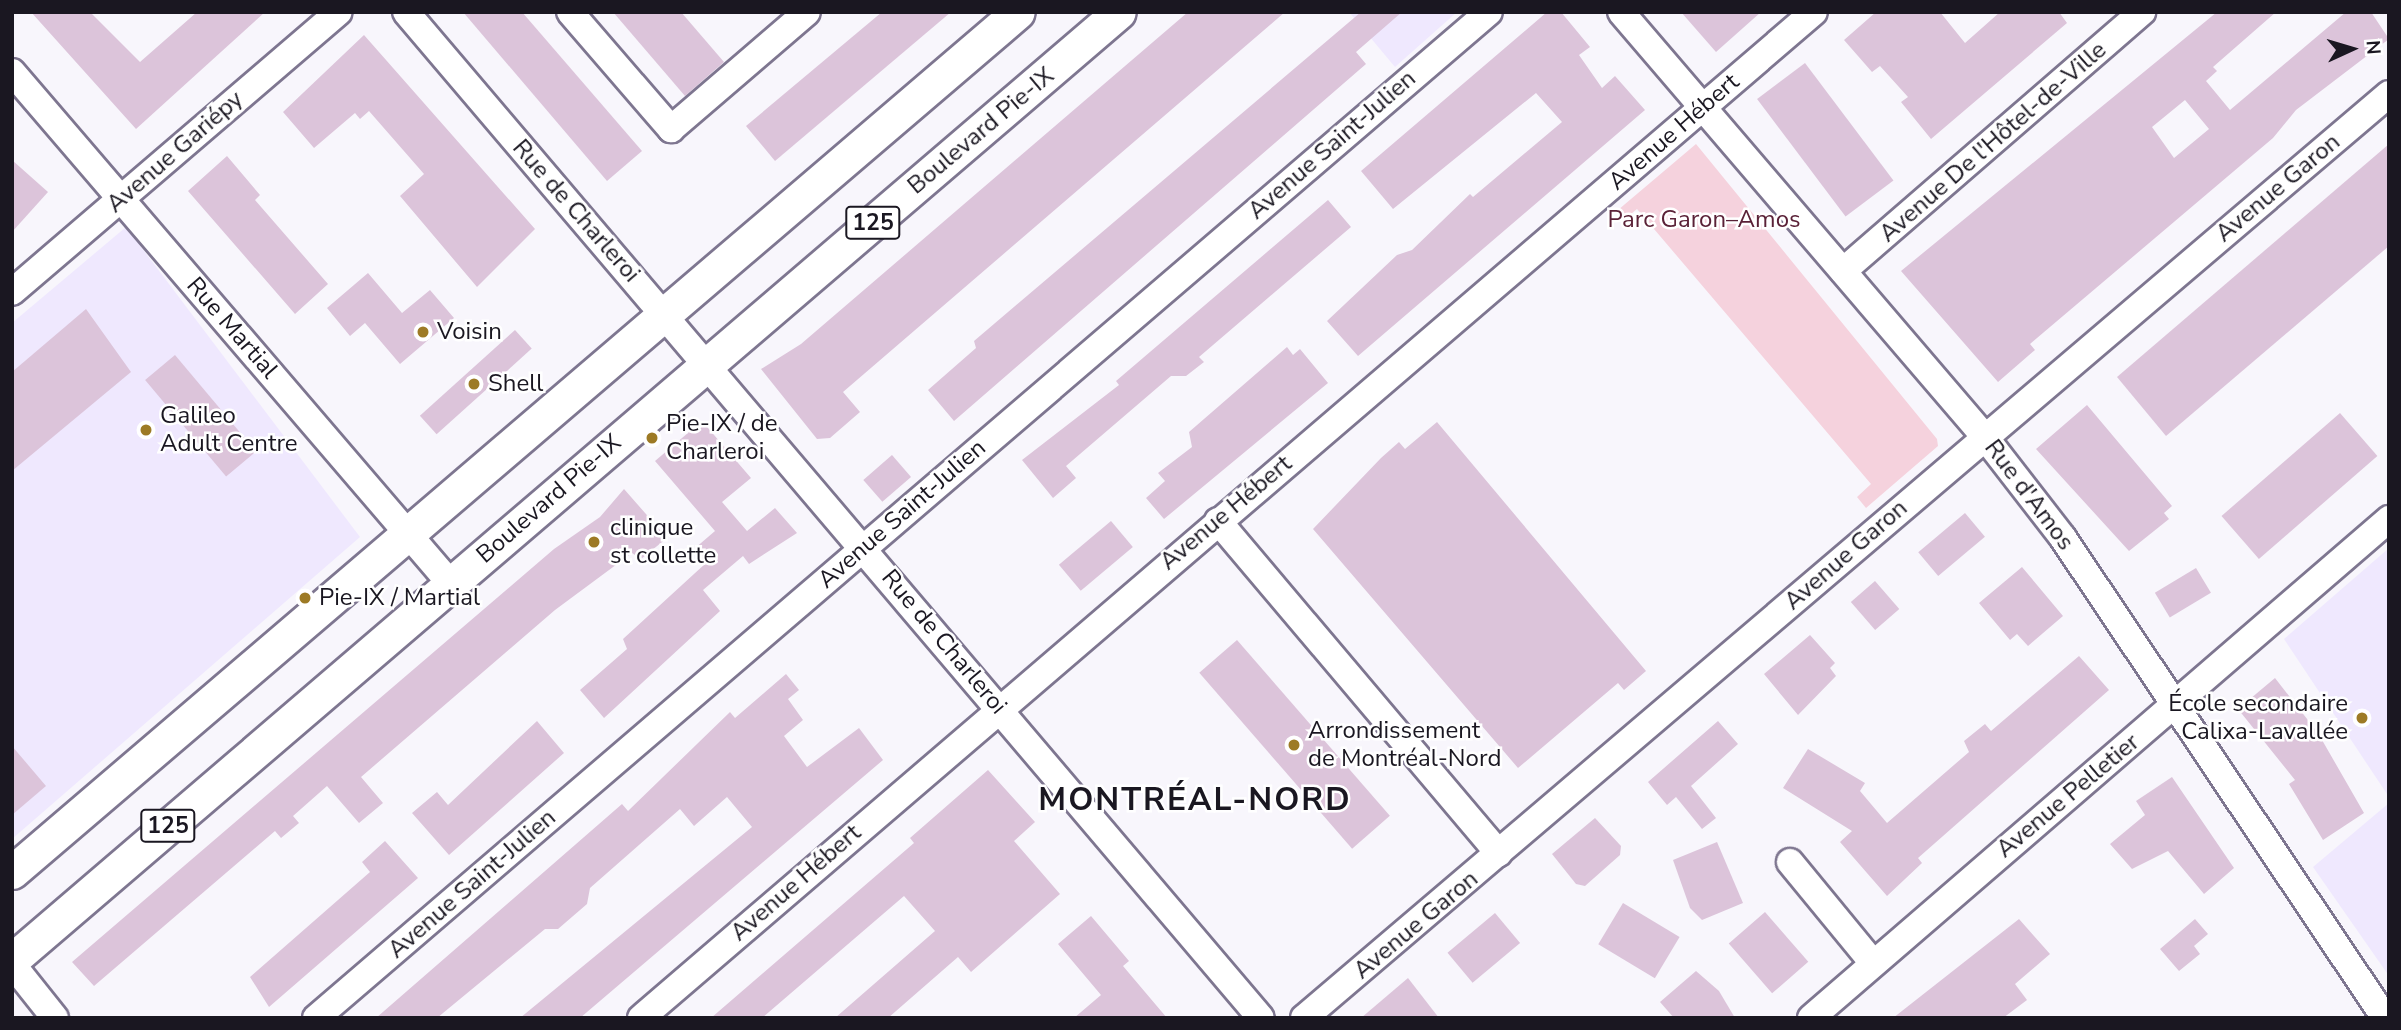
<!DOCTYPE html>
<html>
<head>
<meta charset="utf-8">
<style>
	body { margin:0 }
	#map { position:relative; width:2401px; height:1030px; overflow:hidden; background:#f8f6fc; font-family:"Nunito Sans",sans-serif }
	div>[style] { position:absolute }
	.built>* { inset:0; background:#efe8fe }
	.green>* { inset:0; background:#f5d2dd }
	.building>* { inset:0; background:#dcc4da; transform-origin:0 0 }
	.roads { filter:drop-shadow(2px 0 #7e7690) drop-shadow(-2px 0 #7e7690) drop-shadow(0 2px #7e7690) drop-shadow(0 -2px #7e7690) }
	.minor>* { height:26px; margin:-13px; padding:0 13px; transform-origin:13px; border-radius:13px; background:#fff }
	.major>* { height:33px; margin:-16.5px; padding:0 16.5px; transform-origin:16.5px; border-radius:16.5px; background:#fff }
	.dots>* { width:19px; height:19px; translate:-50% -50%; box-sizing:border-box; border:4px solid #fff; border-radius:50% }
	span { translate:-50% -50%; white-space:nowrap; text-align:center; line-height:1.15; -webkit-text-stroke:5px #fff; paint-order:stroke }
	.shield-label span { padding:2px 5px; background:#fff; border:2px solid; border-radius:5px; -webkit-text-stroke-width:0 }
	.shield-label { font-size:23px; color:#1a1721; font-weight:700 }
	.street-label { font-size:24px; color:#1a1721 }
	.park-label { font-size:24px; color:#5a2137 }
	.poi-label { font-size:24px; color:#1a1721 }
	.left { translate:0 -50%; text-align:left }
	.right { translate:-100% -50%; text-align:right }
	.district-label { font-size:32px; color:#1a1721; font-weight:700; letter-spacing:2px }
	.frame { position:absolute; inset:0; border:14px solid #1a1721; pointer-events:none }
	.north { position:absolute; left:2317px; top:14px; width:70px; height:70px; -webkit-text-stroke:5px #fff; paint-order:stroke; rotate:86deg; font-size:19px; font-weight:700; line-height:28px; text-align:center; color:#1a1721 }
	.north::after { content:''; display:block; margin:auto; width:24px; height:32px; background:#1a1721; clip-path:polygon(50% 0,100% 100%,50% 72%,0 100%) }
</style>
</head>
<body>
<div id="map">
	<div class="built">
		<i style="clip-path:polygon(1349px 12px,1457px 12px,1395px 67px)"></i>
		<i style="clip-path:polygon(126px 227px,360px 537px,12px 839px,12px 323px)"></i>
		<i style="clip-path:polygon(2389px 548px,2389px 797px,2284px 639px)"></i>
		<i style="clip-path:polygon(2389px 803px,2389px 976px,2313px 867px)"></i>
	</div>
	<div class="green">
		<i style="clip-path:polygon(1696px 144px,1937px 439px,1938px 446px,1866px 508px,1857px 497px,1871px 484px,1637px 209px,1626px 218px,1618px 210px)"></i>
	</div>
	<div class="building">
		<i style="clip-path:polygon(31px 12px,90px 12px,140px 62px,197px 12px,265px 12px,136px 129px)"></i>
		<i style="clip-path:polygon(463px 12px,522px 12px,642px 151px,607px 181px)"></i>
		<i style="clip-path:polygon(613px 12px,681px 12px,724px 62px,685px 96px)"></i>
		<i style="clip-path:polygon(882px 12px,951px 12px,775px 161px,746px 126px)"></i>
		<i style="clip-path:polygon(1188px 12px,1285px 12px,843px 392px,860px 412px,830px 438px,817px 439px,761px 369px,801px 344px)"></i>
		<i style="clip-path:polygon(1361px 12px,1402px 12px,1356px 52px,1366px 64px,954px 421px,928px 390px,976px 348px,974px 341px)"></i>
		<i style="clip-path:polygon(1547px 12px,1561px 12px,1590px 47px,1579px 55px,1602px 88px,1615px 76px,1645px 110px,1358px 356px,1327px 321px,1397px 255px,1412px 250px,1470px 194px,1473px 197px,1562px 122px,1536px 93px,1393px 209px,1361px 171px)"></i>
		<i style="clip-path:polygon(1681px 12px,1761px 12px,1716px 52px)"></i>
		<i style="clip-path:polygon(1876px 12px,1940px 12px,1965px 43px,2000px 12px,2059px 12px,2067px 23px,1931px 139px,1901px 102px,1908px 97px,1880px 66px,1872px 72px,1844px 40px)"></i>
		<i style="clip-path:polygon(evenodd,2217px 12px,2276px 12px,2213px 67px,2217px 71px,2206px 81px,2230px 110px,2346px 12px,2371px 12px,2389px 39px,2296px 110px,2273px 138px,2030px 344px,2035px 350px,1998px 382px,1901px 271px,2217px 12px,2185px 100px,2209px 129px,2174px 158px,2152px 127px,2185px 100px)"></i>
		<i style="clip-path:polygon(364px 35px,535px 229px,477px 287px,400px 196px,424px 174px,369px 111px,360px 119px,355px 113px,314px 148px,283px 112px)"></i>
		<i style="left:1805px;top:63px;width:147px;height:60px;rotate:53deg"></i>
		<i style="clip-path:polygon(2389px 144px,2389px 246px,2166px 436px,2117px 377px)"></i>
		<i style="clip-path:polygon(227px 156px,260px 195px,255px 200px,328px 284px,295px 314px,188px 191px)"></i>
		<i style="clip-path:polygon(12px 160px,48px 192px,12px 232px)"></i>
		<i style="clip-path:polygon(1328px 200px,1351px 227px,1199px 357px,1204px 362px,1186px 376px,1171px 376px,1066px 466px,1076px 478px,1053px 498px,1022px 460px,1119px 385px,1116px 381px)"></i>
		<i style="clip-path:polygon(368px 273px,402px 313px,430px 290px,454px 318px,400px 364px,365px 323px,350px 336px,327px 308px)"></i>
		<i style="clip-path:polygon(86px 309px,131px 372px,12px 471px,12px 372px)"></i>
		<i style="left:515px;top:330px;width:25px;height:128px;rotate:48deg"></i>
		<i style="clip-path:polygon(1287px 347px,1293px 355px,1300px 349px,1328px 383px,1164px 519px,1146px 498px,1165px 481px,1158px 473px,1192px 447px,1189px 432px)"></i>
		<i style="left:175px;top:355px;width:126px;height:39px;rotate:50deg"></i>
		<i style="clip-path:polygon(2087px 405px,2172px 506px,2164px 513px,2169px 519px,2129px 551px,2036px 449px)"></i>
		<i style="left:2340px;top:413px;width:57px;height:157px;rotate:49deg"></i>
		<i style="clip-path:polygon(702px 421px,751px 478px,722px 502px,747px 531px,775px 508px,797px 533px,749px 564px,743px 556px,703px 590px,720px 611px,604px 718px,580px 690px,627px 649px,623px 639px,706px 563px,694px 549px,715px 531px,655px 461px)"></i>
		<i style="clip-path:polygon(1437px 422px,1646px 671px,1624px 690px,1618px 683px,1518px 768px,1313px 529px,1381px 458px,1399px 442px,1405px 449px)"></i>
		<i style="left:892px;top:455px;width:29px;height:38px;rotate:49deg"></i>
		<i style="clip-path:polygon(624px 489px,667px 538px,641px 559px,632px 553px,555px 610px,361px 777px,383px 803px,359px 823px,327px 786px,293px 816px,299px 823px,281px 838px,275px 831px,94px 986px,72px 962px,554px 549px,600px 517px)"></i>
		<i style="left:1965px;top:513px;width:31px;height:61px;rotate:50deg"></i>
		<i style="left:1111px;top:521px;width:34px;height:68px;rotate:50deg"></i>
		<i style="clip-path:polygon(2022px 567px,2063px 616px,2028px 646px,2017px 634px,2010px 640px,1979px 603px)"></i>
		<i style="left:2196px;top:568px;width:29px;height:48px;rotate:59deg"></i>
		<i style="left:1875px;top:581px;width:37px;height:32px;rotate:49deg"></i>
		<i style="clip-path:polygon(1810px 635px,1835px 663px,1830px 668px,1836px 676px,1798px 715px,1764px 674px)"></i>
		<i style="left:1237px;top:640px;width:233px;height:50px;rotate:49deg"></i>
		<i style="clip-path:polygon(2079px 656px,2109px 690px,1918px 858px,1922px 863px,1887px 896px,1840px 842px,1852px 831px,1783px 788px,1808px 749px,1865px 783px,1860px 791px,1887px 823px,1969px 752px,1964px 741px,1985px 724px,1991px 731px)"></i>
		<i style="clip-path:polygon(786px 674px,799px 690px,788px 699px,803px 720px,784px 736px,807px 767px,859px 728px,883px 760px,580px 1018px,520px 1018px,752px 827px,727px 797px,694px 826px,680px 809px,590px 888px,587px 904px,558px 929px,545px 929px,437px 1018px,376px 1018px,622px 804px,628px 811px,730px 712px,735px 718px)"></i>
		<i style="clip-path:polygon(2275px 678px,2318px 733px,2364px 813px,2323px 840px,2289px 784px,2295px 780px,2238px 709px)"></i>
		<i style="clip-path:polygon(537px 721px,564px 753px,449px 855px,412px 813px,437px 792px,448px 805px)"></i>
		<i style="clip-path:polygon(1718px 721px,1738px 744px,1691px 786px,1716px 818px,1702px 829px,1676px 797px,1667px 805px,1648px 782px)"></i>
		<i style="clip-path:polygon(12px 746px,46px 786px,12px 815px)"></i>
		<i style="clip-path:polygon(988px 770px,1035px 822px,1014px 841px,1060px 894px,971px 972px,958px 957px,888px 1018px,835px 1018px,935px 931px,904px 896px,762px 1018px,711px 1018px,914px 843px,910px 838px)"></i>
		<i style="clip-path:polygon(2172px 777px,2234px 868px,2204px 894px,2168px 851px,2132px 869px,2110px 844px,2145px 815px,2136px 801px)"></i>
		<i style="clip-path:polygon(1595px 818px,1621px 846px,1620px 855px,1585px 886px,1576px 884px,1552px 854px)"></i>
		<i style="clip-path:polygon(385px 841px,418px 878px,269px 1007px,250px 977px,370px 872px,362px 862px)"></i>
		<i style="clip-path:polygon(1717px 842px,1743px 903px,1702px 920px,1690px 908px,1673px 860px)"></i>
		<i style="left:1623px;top:903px;width:66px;height:48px;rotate:31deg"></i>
		<i style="left:1765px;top:912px;width:66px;height:48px;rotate:49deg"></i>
		<i style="left:1495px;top:913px;width:39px;height:62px;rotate:50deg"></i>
		<i style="clip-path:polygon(1091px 916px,1129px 961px,1123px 966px,1167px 1018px,1074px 1018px,1101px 995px,1058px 944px)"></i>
		<i style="clip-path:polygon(2019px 919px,2050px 954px,2015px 984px,2027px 1000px,2003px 1018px,1893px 1018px)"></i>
		<i style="clip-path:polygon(2195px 919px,2208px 934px,2194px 946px,2200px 954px,2179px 971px,2160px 949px)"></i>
		<i style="clip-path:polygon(1696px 971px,1719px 991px,1735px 1018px,1674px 1018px,1660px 1002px)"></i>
		<i style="clip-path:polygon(1408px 978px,1439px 1018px,1361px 1018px)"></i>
	</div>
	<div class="roads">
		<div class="minor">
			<i style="left:406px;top:12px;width:1320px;rotate:49.64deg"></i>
			<i style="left:570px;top:12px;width:155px;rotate:49.2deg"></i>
			<i style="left:671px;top:129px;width:179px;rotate:-40.7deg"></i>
			<i style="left:1621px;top:12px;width:558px;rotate:49.43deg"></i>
			<i style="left:1984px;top:436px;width:129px;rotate:52.2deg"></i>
			<i style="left:2063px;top:538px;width:578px;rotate:56.14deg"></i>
			<i style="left:12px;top:72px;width:674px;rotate:49.39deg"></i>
			<i style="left:1843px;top:271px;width:396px;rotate:-40.9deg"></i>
			<i style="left:12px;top:292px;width:430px;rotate:-40.6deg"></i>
			<i style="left:1218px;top:521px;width:435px;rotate:49.8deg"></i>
			<i style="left:1790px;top:862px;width:131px;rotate:50.6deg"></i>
			<i style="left:12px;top:964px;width:69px;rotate:51.5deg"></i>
			<i style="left:316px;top:1018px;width:1545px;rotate:-40.62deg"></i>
			<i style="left:641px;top:1018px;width:1545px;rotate:-40.62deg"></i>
			<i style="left:1304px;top:1018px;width:1425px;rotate:-40.42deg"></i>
			<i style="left:1811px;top:1018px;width:764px;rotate:-40.8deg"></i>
		</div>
		<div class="major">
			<i style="left:12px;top:872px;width:1323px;rotate:-40.53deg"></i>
			<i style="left:12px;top:960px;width:1457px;rotate:-40.58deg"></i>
		</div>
	</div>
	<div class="dots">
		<i style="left:423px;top:332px;background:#9d7a25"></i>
		<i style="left:474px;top:384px;background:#9d7a25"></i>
		<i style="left:146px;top:430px;background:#9d7a25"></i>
		<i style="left:652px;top:438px;background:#9d7a25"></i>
		<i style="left:594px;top:542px;background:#9d7a25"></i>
		<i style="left:305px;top:598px;background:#9d7a25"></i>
		<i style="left:2362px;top:718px;background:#9d7a25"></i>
		<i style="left:1294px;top:745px;background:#9d7a25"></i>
	</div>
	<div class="shield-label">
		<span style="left:873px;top:223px">125</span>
		<span style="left:168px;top:826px">125</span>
	</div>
	<div class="street-label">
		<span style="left:981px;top:131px;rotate:-40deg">Boulevard Pie-IX</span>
		<span style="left:1674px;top:132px;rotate:-41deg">Avenue Hébert</span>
		<span style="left:1993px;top:142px;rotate:-41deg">Avenue De l'Hôtel-de-Ville</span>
		<span style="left:1332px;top:145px;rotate:-41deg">Avenue Saint-Julien</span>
		<span style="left:175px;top:152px;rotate:-41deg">Avenue Gariépy</span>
		<span style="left:2278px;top:188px;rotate:-40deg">Avenue Garon</span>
		<span style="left:576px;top:211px;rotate:49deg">Rue de Charleroi</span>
		<span style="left:232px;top:328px;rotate:49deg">Rue Martial</span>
		<span style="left:2029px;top:495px;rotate:53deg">Rue d'Amos</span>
		<span style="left:549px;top:499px;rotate:-41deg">Boulevard Pie-IX</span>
		<span style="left:1226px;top:513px;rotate:-40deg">Avenue Hébert</span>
		<span style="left:902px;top:514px;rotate:-41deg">Avenue Saint-Julien</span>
		<span style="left:1846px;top:555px;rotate:-41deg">Avenue Garon</span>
		<span style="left:944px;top:642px;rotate:50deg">Rue de Charleroi</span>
		<span style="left:2068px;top:796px;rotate:-40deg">Avenue Pelletier</span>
		<span style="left:796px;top:883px;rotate:-41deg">Avenue Hébert</span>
		<span style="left:472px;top:884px;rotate:-41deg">Avenue Saint-Julien</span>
		<span style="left:1416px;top:925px;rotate:-40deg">Avenue Garon</span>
	</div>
	<div class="park-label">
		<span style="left:1704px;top:220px">Parc Garon–Amos</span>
	</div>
	<div class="poi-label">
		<span class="left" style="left:437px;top:332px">Voisin</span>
		<span class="left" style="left:488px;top:384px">Shell</span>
		<span class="left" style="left:160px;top:430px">Galileo<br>Adult Centre</span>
		<span class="left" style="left:666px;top:438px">Pie-IX / de<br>Charleroi</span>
		<span class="left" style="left:610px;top:542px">clinique<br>st collette</span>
		<span class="left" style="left:319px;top:598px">Pie-IX / Martial</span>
		<span class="right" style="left:2348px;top:718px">École secondaire<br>Calixa-Lavallée</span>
		<span class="left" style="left:1308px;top:745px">Arrondissement<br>de Montréal-Nord</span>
	</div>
	<div class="district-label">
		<span style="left:1195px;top:800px">MONTRÉAL-NORD</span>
	</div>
	<div class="frame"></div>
	<div class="north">N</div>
</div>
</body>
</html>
